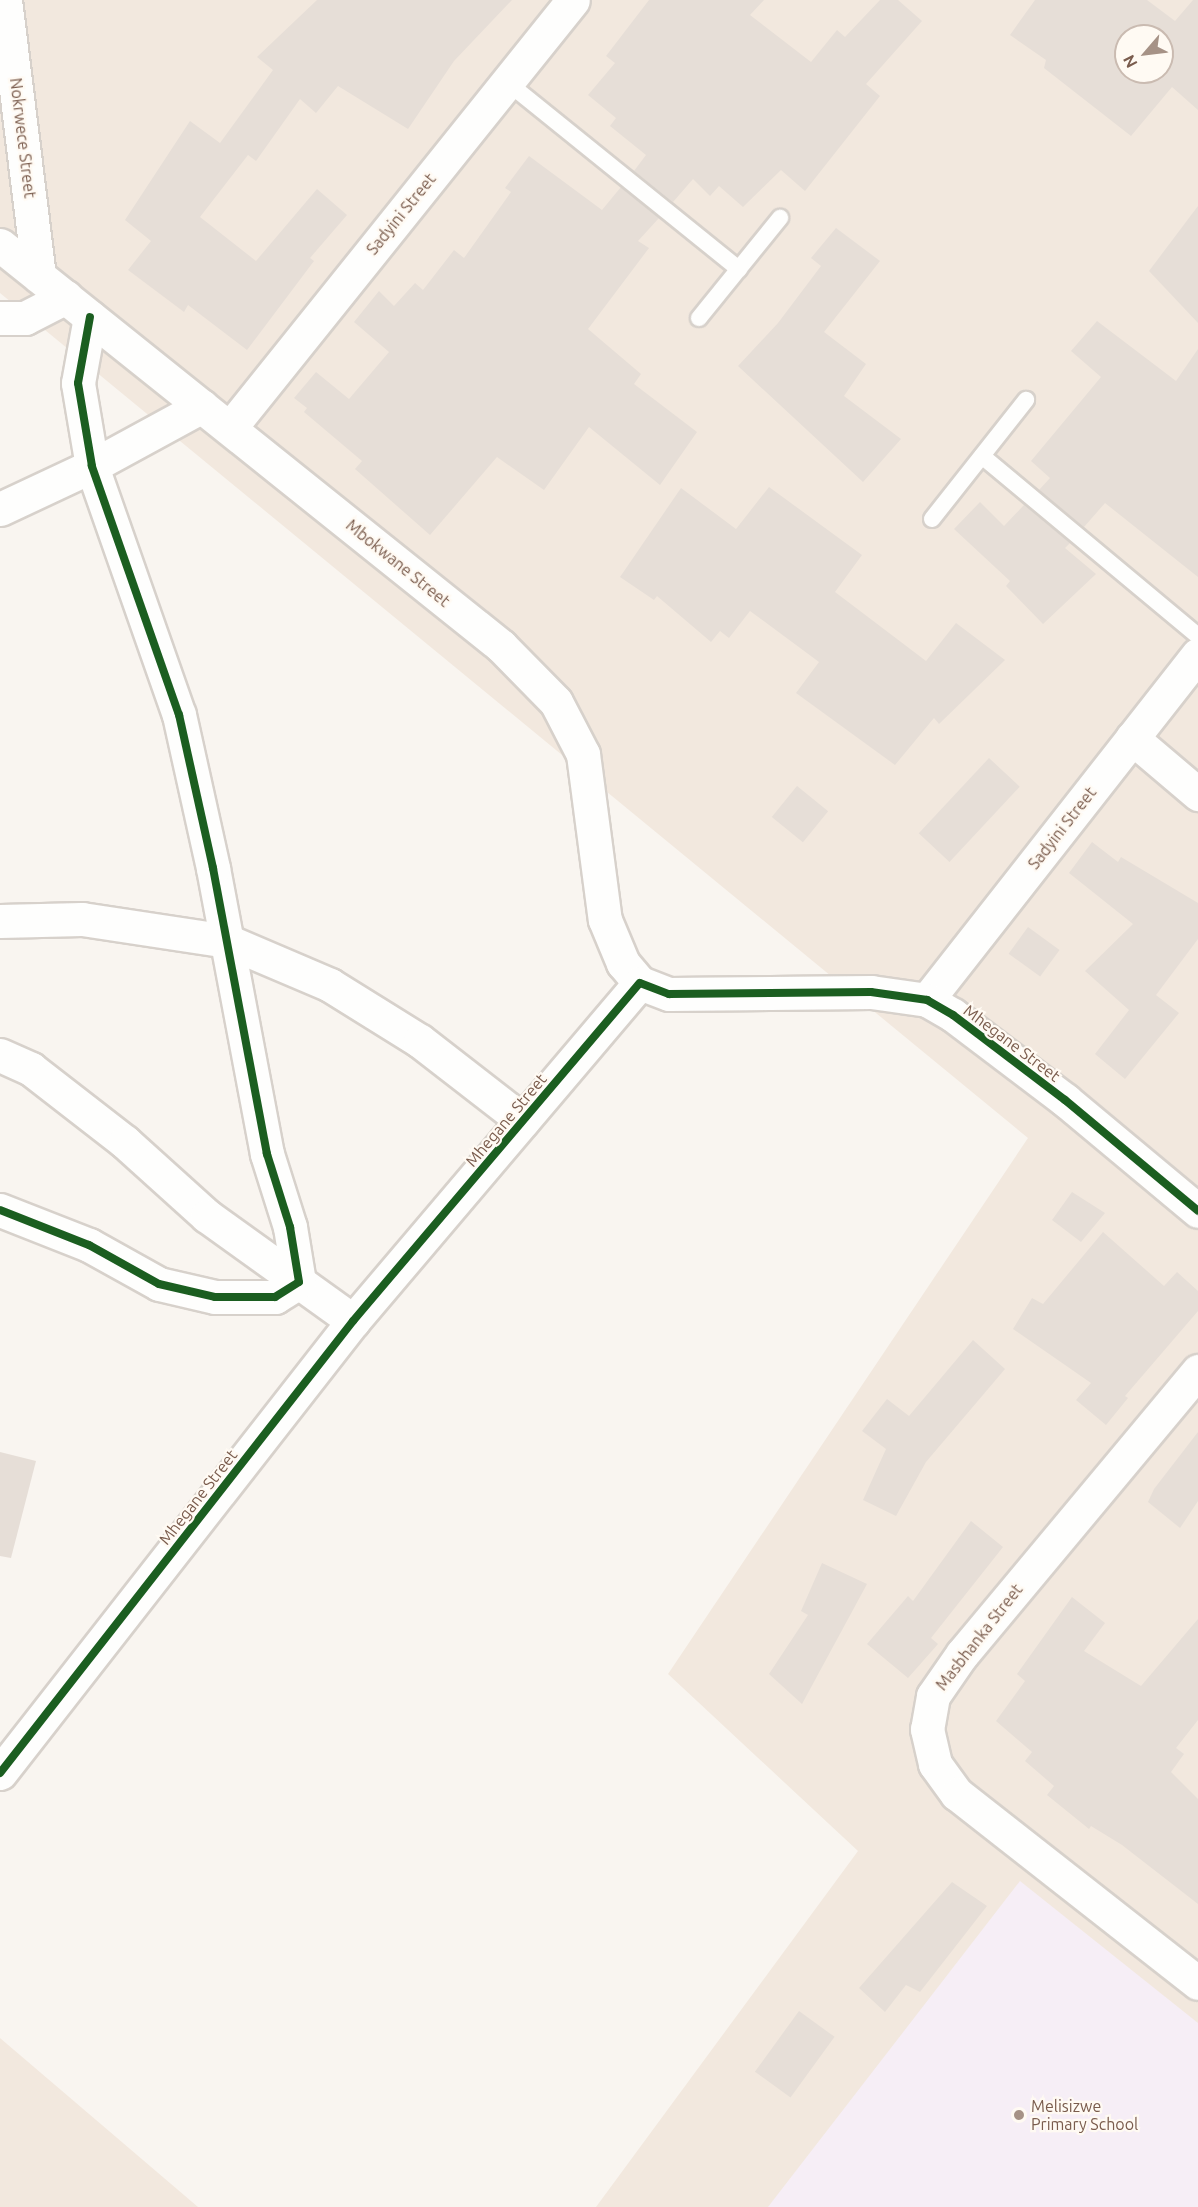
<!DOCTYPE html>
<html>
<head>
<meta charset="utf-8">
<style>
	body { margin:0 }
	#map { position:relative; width:1198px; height:2207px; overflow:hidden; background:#f9f5f0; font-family:Ubuntu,sans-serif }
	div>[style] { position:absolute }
	.residential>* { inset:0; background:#f2e8de }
	.education>* { inset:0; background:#f6eef6 }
	.building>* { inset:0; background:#e6ded7; transform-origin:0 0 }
	.roads { filter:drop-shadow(2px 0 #d7d1cb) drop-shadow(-2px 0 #d7d1cb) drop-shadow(0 2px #d7d1cb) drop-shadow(0 -2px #d7d1cb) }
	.lane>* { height:16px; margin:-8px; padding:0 8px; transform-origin:8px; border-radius:8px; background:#fefefd }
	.street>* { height:33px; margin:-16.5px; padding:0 16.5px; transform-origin:16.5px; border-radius:16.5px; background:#fefefd }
	.cycleway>* { height:8px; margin:-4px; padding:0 4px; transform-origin:4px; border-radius:4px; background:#1b5e20 }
	.dots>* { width:16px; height:16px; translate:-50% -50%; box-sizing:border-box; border:3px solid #fffaf3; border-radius:50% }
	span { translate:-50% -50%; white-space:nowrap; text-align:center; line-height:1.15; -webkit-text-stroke:4.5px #fffaf3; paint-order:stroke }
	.street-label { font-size:16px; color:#7a5c4d }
	.poi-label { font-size:16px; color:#7a5c4d }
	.left { translate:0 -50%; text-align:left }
	.north { position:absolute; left:1114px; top:24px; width:60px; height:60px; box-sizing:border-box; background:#fffaf3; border:2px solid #cabbb1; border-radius:50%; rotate:242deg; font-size:16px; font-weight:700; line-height:24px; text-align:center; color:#7a5c4d }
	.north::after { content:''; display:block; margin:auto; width:21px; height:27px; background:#a69286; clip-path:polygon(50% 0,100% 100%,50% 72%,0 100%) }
</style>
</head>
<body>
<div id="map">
	<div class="residential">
		<i style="clip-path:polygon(evenodd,0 0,1198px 0,1198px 2207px,596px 2207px,858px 1851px,668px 1674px,1028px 1138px,0 293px,0 0,1126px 36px,1162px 36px,1162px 72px,1126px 72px,1126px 36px)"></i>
		<i style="clip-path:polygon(0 2038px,198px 2207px,0 2207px)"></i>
	</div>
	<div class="education">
		<i style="clip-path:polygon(1020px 1881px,1198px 2023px,1198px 2207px,768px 2207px)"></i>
	</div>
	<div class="building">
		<i style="clip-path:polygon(317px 0,512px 0,454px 61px,408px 129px,338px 86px,316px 113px,300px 99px,256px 161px,248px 155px,200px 217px,256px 261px,317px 189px,347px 215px,310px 258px,314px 261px,247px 350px,188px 305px,184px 312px,128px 270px,151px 241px,125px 220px,190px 121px,220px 143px,273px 70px,257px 57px)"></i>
		<i style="clip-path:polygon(649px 0,764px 0,750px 15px,811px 62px,837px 30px,845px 37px,880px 0,898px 0,922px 21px,866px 84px,880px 96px,805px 191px,781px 170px,743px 207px,719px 186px,710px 196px,693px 179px,673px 202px,634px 171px,646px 155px,610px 126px,616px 118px,588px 95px,615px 63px,606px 56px)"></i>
		<i style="clip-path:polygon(evenodd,1035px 0,1147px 0,1175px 21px,1193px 0,1198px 0,1198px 110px,1172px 87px,1131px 136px,1044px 68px,1046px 60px,1010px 35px,1035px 0,1126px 36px,1162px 36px,1162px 72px,1126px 72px,1126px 36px)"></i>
		<i style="clip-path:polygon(529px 156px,602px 210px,621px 187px,659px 218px,638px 241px,649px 248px,588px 329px,641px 374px,634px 384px,697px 432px,660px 485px,589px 427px,544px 490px,497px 457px,430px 535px,355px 469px,362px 461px,304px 412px,307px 408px,294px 398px,316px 372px,349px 399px,389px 352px,354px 322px,379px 291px,394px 306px,415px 283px,423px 290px,454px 250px,464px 258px,511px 192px,505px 188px)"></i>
		<i style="clip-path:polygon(1198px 206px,1198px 323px,1149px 271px)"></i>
		<i style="clip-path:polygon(836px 228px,880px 261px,824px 332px,866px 364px,844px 396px,901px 439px,863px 482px,738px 366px,778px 323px,821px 266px,811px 258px)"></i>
		<i style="clip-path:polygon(1097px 321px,1176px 381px,1198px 349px,1198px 577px,1105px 503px,1084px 527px,1039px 490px,1050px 478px,1031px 461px,1101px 377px,1071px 351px)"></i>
		<i style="clip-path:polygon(769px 487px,862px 555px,835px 592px,926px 661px,956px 623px,1005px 660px,939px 724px,934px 718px,895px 765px,796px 693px,819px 662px,750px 611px,729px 638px,720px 631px,711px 642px,657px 596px,654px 600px,620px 577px,681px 488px,736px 529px)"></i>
		<i style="clip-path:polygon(980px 502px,1004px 526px,1024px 505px,1070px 543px,1065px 548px,1096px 574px,1043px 624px,1006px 586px,1010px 581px,954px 529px)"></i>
		<i style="left:989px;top:758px;width:42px;height:103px;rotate:43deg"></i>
		<i style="left:797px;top:786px;width:40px;height:40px;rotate:39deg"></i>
		<i style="clip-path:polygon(1092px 842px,1118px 862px,1121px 857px,1198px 903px,1198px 939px,1156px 995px,1179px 1013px,1125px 1079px,1095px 1054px,1129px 1010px,1085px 971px,1133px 924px,1069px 873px)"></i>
		<i style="left:1028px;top:927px;width:39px;height:33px;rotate:36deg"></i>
		<i style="clip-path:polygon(1072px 1192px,1105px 1213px,1081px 1242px,1052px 1220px)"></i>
		<i style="clip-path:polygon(1103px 1232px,1164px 1286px,1177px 1272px,1198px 1291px,1198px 1311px,1125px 1396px,1128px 1398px,1106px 1425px,1076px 1400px,1091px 1383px,1013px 1329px,1032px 1298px,1043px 1304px)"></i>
		<i style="clip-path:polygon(973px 1340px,1005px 1369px,926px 1462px,896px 1516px,863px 1500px,886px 1449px,862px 1431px,887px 1399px,909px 1416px)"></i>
		<i style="clip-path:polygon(1198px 1432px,1198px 1501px,1180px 1528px,1148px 1502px,1154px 1489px)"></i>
		<i style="clip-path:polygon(0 1452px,36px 1461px,11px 1558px,0 1556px)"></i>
		<i style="clip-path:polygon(971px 1521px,1003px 1547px,931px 1638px,938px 1644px,908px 1678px,867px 1644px,908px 1596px,913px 1601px)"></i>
		<i style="clip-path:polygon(822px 1563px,867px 1584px,802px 1704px,769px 1674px,808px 1615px,801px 1611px)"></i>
		<i style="clip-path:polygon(1072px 1597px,1105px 1623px,1084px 1651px,1141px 1686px,1198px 1619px,1198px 1720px,1176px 1748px,1184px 1754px,1171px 1772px,1198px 1799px,1198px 1904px,1122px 1845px,1091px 1826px,1089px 1829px,1047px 1795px,1054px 1786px,1025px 1761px,1032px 1752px,996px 1721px,1025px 1681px,1017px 1674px)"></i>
		<i style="clip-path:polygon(952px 1882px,987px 1906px,920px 1992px,906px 1985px,885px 2012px,859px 1988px)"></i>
		<i style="left:799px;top:2011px;width:44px;height:75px;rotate:36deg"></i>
	</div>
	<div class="roads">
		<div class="lane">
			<i style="left:507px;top:82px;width:298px;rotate:38.9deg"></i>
			<i style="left:699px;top:318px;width:129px;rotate:-51deg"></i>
			<i style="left:982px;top:456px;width:281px;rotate:39.8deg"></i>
			<i style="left:932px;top:519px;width:152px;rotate:-51.7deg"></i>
		</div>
		<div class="street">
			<i style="left:5px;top:0;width:278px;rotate:83deg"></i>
			<i style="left:0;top:245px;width:642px;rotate:38.67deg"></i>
			<i style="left:501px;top:646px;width:78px;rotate:45.5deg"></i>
			<i style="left:556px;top:702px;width:59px;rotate:62.6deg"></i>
			<i style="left:583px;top:754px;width:167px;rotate:82.5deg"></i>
			<i style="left:605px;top:920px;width:47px;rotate:67.3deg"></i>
			<i style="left:623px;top:963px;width:26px;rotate:50deg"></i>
			<i style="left:0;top:318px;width:25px"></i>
			<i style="left:25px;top:318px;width:46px;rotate:-27.1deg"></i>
			<i style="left:230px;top:428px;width:548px;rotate:-51.29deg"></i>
			<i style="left:0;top:509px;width:102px;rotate:-25.1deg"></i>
			<i style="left:92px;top:466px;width:125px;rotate:-28.6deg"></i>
			<i style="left:1132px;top:738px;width:87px;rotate:40.3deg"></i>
			<i style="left:0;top:921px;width:82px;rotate:-1.4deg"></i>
			<i style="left:82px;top:919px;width:147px;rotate:8.6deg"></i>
			<i style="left:227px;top:941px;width:112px;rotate:23.1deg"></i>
			<i style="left:330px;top:985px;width:106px;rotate:31.9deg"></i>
			<i style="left:420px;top:1041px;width:130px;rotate:37.8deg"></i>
			<i style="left:927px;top:1000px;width:439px;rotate:-51.9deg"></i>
			<i style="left:0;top:1055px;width:34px;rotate:24deg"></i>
			<i style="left:31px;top:1069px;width:119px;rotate:37.8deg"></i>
			<i style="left:125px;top:1142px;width:110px;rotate:42.1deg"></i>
			<i style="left:207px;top:1216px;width:180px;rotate:35.7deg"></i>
			<i style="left:0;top:1210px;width:96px;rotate:21.5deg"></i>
			<i style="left:89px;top:1245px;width:80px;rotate:29.1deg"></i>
			<i style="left:159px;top:1284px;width:57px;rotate:13.1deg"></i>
			<i style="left:215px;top:1297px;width:60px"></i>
			<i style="left:275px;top:1297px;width:28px;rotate:-32deg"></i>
			<i style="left:299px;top:1282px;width:56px;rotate:-99.3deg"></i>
			<i style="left:290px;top:1227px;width:77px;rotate:-107.5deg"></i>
			<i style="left:267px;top:1154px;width:291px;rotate:-100.7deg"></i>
			<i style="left:213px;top:868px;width:157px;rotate:-102.5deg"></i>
			<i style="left:179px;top:715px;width:264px;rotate:-109.3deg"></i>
			<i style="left:92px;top:466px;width:84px;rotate:-99.6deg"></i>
			<i style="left:78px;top:383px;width:67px;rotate:-79.7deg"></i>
			<i style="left:1198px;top:1371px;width:368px;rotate:129.8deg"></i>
			<i style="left:962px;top:1654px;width:51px;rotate:124.6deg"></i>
			<i style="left:933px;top:1696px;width:34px;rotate:100deg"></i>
			<i style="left:927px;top:1729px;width:36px;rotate:77deg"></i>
			<i style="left:935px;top:1764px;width:37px;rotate:54deg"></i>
			<i style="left:957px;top:1794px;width:306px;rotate:38.1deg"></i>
			<i style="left:0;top:1773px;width:574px;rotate:-52.01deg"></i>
			<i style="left:353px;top:1321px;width:443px;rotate:-49.7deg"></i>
			<i style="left:640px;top:983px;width:31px;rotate:21deg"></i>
			<i style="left:669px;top:994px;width:202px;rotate:-0.6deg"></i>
			<i style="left:871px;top:992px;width:57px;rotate:8.1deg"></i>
			<i style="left:927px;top:1000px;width:30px;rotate:30deg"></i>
			<i style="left:953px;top:1015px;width:141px;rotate:37.2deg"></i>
			<i style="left:1065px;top:1100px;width:173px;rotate:39.8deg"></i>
		</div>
	</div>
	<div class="cycleway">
		<i style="left:0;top:1210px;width:96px;rotate:21.5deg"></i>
		<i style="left:89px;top:1245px;width:80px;rotate:29.1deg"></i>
		<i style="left:159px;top:1284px;width:57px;rotate:13.1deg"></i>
		<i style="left:215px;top:1297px;width:60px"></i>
		<i style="left:275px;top:1297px;width:28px;rotate:-32deg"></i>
		<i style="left:299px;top:1282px;width:56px;rotate:-99.3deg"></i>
		<i style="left:290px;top:1227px;width:77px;rotate:-107.5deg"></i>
		<i style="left:267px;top:1154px;width:291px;rotate:-100.7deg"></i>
		<i style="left:213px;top:868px;width:157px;rotate:-102.5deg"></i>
		<i style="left:179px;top:715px;width:264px;rotate:-109.3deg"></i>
		<i style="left:92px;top:466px;width:84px;rotate:-99.6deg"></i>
		<i style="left:78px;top:383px;width:67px;rotate:-79.7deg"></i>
		<i style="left:0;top:1773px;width:574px;rotate:-52.01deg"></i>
		<i style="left:353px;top:1321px;width:443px;rotate:-49.7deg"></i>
		<i style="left:640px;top:983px;width:31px;rotate:21deg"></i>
		<i style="left:669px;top:994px;width:202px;rotate:-0.6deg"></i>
		<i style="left:871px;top:992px;width:57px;rotate:8.1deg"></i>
		<i style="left:927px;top:1000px;width:30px;rotate:30deg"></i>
		<i style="left:953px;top:1015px;width:141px;rotate:37.2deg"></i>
		<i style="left:1065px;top:1100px;width:173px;rotate:39.8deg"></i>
	</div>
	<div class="dots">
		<i style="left:1019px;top:2115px;background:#a69286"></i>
	</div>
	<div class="street-label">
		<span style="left:23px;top:138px;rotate:83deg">Nokrwece Street</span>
		<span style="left:401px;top:214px;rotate:-51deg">Sadyini Street</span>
		<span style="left:398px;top:563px;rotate:39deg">Mbokwane Street</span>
		<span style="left:1062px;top:828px;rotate:-52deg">Sadyini Street</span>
		<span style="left:1012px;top:1043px;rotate:37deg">Mhegane Street</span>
		<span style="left:506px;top:1120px;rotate:-50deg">Mhegane Street</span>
		<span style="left:198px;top:1497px;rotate:-52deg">Mhegane Street</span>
		<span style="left:979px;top:1637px;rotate:-52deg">Masbhanka Street</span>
	</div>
	<div class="poi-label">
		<span class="left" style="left:1031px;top:2115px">Melisizwe<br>Primary School</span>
	</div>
	<div class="north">N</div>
</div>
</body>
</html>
